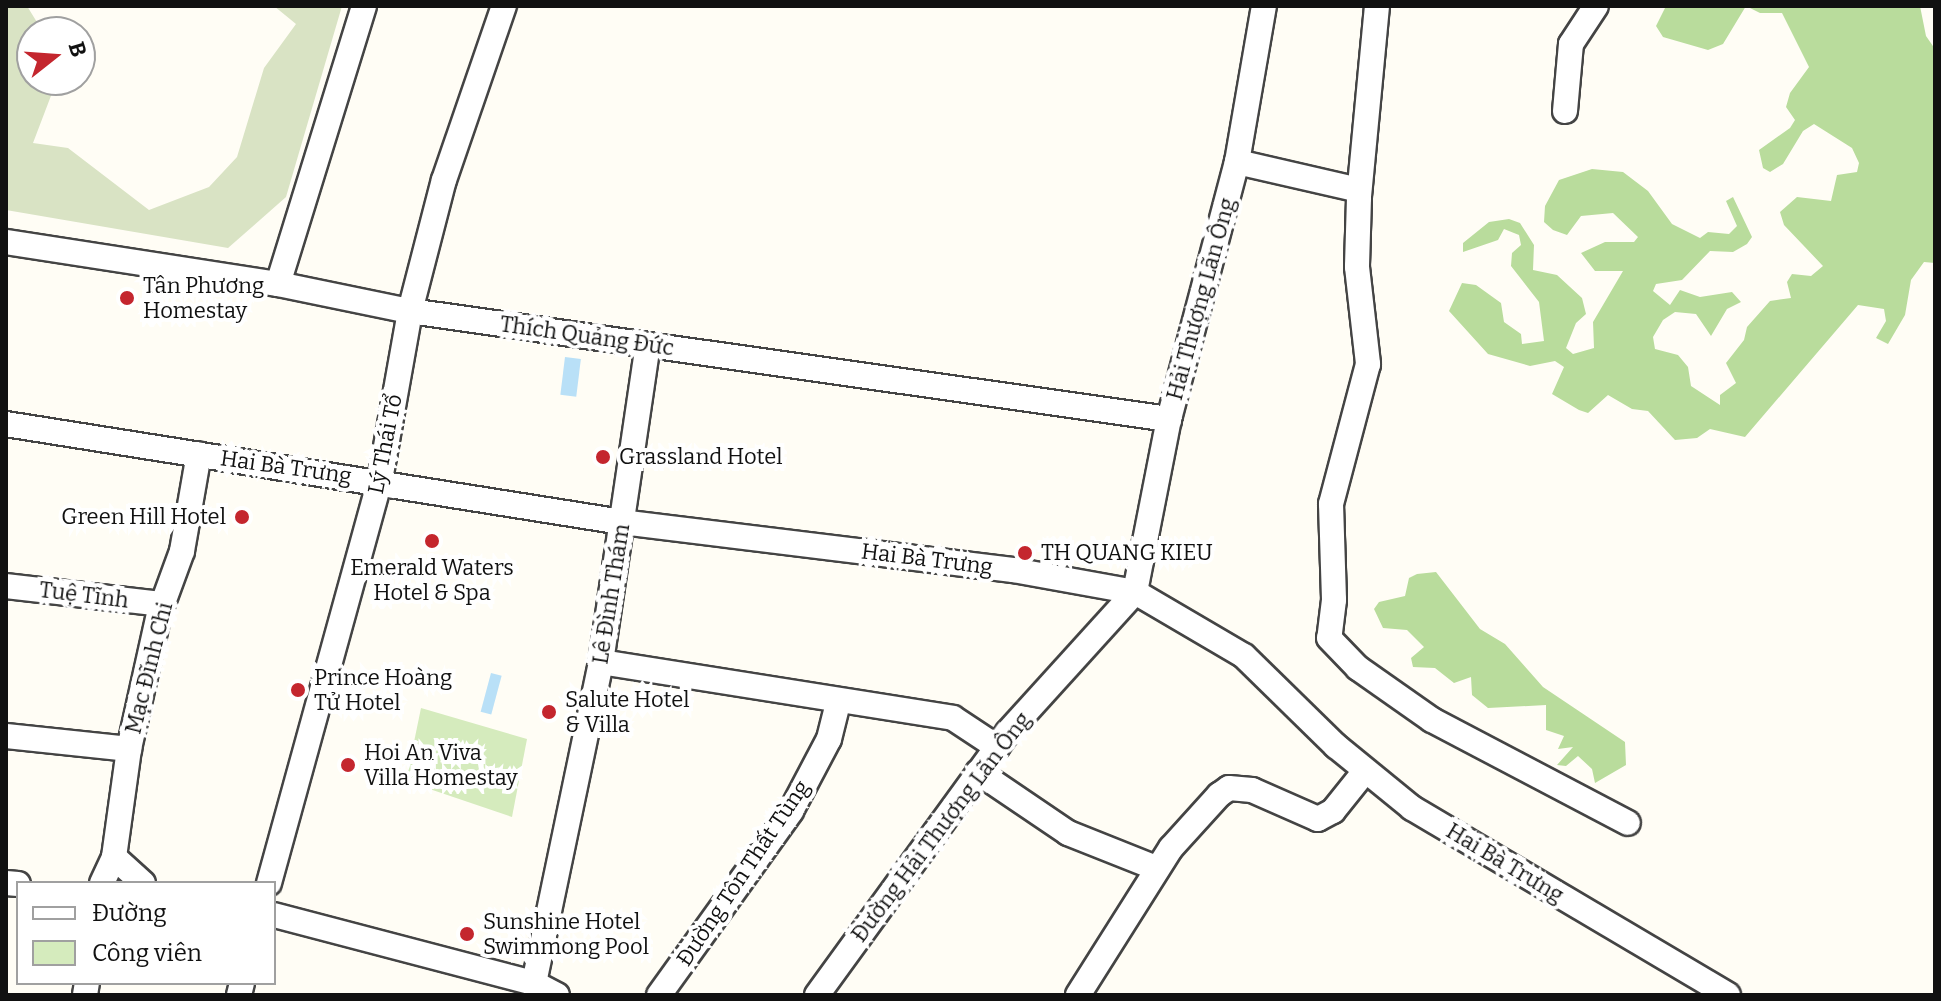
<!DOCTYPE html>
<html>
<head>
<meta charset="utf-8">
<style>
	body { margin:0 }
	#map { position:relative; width:1941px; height:1001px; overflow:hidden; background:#fffdf5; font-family:Bitter,serif }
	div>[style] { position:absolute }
	.green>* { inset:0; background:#d5ebbd }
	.forest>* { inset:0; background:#b9dc9c }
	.cemetery>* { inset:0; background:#d9e3c4 }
	.water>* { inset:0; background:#b9e0f7; transform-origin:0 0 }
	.roads { filter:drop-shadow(2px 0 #444) drop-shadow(-2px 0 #444) drop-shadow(0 2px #444) drop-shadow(0 -2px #444) }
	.minor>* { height:24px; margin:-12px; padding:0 12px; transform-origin:12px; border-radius:12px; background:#fff }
	.dots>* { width:22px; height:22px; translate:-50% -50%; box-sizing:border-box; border:4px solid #fff; border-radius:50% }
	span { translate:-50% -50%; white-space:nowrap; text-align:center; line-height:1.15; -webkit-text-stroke:8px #fff; paint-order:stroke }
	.poi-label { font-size:22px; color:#111 }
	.left { translate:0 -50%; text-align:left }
	.right { translate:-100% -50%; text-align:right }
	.street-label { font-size:22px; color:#111 }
	.frame { position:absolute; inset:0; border:8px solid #111; pointer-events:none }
	.legend { position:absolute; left:16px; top:881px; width:260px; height:104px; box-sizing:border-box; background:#fff; border:2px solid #a0a0a0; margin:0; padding:10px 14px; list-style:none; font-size:24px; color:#111 }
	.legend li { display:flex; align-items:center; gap:16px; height:40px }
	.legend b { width:40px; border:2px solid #a0a0a0 }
	.north { position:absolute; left:16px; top:16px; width:80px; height:80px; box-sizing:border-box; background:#fff; border:2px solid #a0a0a0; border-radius:50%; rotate:73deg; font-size:22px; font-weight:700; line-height:32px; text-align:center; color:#111 }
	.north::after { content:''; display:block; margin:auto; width:28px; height:36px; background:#c4262e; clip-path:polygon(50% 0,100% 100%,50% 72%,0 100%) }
</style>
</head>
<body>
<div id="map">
	<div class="green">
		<i style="clip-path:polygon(421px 708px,527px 739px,512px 817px,406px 781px)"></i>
	</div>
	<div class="forest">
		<i style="clip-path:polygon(1666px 6px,1920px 6px,1926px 36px,1935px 49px,1935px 263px,1924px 262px,1911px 280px,1905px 315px,1888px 344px,1876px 338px,1886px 321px,1884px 309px,1858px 305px,1745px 437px,1710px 429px,1697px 438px,1675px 440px,1648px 411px,1632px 409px,1608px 395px,1588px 413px,1579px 410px,1552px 394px,1564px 367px,1555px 361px,1530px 366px,1488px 354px,1449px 311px,1462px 283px,1476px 285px,1501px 303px,1504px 322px,1521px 334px,1522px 344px,1544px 341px,1539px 302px,1511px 266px,1512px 253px,1521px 245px,1519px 235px,1504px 229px,1498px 240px,1463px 252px,1463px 243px,1489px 222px,1509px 219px,1520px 223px,1534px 245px,1533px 270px,1557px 275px,1582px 298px,1586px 314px,1576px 323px,1566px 348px,1573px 354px,1594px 348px,1593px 322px,1623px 271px,1595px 271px,1581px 253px,1605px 242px,1634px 242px,1638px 237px,1613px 213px,1581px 216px,1567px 235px,1553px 230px,1544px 222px,1545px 206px,1559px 180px,1592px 169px,1623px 172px,1648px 191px,1672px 224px,1700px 238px,1708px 232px,1729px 234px,1737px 226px,1726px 201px,1733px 197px,1752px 237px,1747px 244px,1733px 252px,1710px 251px,1682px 280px,1656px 284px,1653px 291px,1670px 305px,1680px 290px,1700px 297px,1732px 292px,1741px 302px,1727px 309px,1711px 336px,1696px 314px,1675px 312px,1663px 320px,1653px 337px,1655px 349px,1678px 355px,1688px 367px,1691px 386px,1720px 405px,1720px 395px,1736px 383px,1726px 363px,1744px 340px,1747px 327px,1770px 301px,1791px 298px,1787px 282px,1792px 274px,1811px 276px,1823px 266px,1784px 225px,1780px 212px,1797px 197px,1831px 201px,1837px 175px,1857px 172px,1859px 163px,1852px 148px,1814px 124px,1803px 131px,1783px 164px,1770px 172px,1763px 168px,1759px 150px,1790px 128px,1795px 120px,1786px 107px,1790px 93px,1809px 67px,1782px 13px,1760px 13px,1746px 6px,1723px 44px,1708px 50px,1663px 37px,1656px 26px)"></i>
		<i style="clip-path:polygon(1436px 572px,1480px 629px,1505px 644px,1543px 687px,1625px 742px,1626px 765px,1595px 783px,1592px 769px,1578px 756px,1566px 766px,1557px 765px,1573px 747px,1558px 749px,1564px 736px,1546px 730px,1546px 705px,1488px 708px,1472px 695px,1471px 677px,1454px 683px,1435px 668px,1413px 667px,1411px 658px,1424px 647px,1407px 630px,1383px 628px,1374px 609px,1379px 602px,1405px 596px,1409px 578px,1417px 574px)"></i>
	</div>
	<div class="cemetery">
		<i style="clip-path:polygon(6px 6px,27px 6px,43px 32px,32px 32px,32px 80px,57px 80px,33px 143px,68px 148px,149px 210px,209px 187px,237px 157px,264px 68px,296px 24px,274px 6px,342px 6px,286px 197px,228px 248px,6px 210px)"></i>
	</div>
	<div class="water">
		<i style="left:565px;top:357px;width:16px;height:38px;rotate:7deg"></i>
		<i style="left:491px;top:673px;width:11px;height:40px;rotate:15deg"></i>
	</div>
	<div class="roads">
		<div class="minor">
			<i style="left:1377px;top:6px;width:193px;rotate:95.4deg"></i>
			<i style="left:1359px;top:198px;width:69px;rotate:91.7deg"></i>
			<i style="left:1357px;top:267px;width:98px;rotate:83.5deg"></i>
			<i style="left:1368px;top:364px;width:145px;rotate:104.8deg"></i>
			<i style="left:1331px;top:504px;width:96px;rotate:88.2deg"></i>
			<i style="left:1334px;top:600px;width:38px;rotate:97deg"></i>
			<i style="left:1329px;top:638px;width:42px;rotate:46deg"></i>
			<i style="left:1358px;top:668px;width:90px;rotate:35.1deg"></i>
			<i style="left:1432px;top:720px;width:221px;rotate:27.7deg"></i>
			<i style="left:1565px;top:111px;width:67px;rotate:-84.9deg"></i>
			<i style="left:1571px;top:44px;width:45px;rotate:-56.7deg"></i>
			<i style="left:1237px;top:162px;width:125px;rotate:12.9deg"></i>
			<i style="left:6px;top:242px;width:275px;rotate:8.8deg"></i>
			<i style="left:278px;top:284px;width:135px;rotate:11.6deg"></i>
			<i style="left:410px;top:311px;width:767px;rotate:8.1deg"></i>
			<i style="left:278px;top:284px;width:291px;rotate:-72.8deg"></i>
			<i style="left:6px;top:424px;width:624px;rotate:9.04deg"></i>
			<i style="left:622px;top:522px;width:394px;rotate:7deg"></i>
			<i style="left:1013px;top:570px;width:124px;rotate:10.2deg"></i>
			<i style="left:1135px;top:592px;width:126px;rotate:30.4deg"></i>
			<i style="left:1244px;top:656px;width:129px;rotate:44.4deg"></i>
			<i style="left:1336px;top:746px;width:98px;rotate:39.2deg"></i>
			<i style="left:1412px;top:808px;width:367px;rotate:30.6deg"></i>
			<i style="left:6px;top:586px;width:157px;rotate:6.6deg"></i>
			<i style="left:601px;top:662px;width:356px;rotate:9deg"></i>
			<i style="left:953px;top:718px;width:53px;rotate:33.4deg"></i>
			<i style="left:6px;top:736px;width:124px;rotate:6deg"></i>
			<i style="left:978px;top:772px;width:109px;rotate:34.1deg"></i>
			<i style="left:1068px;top:833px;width:95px;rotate:21.7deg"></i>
			<i style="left:114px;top:857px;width:39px;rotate:42deg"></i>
			<i style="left:6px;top:883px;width:12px;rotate:5deg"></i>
			<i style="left:102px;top:883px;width:29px;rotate:-65deg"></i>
			<i style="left:114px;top:857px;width:109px;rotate:-82.1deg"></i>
			<i style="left:129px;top:749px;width:138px;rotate:-77.5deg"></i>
			<i style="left:159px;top:614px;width:67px;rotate:-69.9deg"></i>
			<i style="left:182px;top:551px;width:98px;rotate:-80.1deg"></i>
			<i style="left:269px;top:883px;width:418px;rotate:-74.6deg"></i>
			<i style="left:380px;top:480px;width:172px;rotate:-79.9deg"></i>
			<i style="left:410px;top:311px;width:135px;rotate:-75.5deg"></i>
			<i style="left:444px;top:180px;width:184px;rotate:-71deg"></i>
			<i style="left:274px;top:915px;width:269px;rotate:14.7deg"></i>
			<i style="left:534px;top:983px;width:26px;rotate:28deg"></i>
			<i style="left:534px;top:983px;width:328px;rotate:-78.2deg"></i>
			<i style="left:601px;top:662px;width:320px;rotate:-81.6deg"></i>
			<i style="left:85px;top:995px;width:12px;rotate:-81deg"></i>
			<i style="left:239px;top:995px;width:12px;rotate:-76deg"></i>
			<i style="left:659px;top:995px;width:226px;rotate:-54.3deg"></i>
			<i style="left:791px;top:811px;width:81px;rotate:-62.2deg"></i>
			<i style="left:829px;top:739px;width:38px;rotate:-76deg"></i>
			<i style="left:817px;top:995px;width:325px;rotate:-54deg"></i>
			<i style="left:1008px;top:732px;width:189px;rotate:-47.8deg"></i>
			<i style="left:1135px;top:592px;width:176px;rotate:-78.9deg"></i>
			<i style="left:1169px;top:419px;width:266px;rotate:-75.2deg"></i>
			<i style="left:1237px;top:162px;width:158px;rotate:-80.2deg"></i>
			<i style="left:1078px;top:995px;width:174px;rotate:-57.7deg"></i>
			<i style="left:1171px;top:848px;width:72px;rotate:-47.8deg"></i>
			<i style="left:1219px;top:795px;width:12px;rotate:-35deg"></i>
			<i style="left:1229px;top:788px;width:23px;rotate:5deg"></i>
			<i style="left:1252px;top:790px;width:72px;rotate:23.7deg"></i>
			<i style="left:1318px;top:819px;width:17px;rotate:-28deg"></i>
			<i style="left:1333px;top:811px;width:51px;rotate:-51.3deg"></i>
		</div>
	</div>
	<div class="dots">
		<i style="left:127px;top:298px;background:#c4262e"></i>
		<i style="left:603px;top:457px;background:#c4262e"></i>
		<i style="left:242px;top:517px;background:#c4262e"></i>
		<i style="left:432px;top:541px;background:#c4262e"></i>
		<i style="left:1025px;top:553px;background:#c4262e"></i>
		<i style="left:298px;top:690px;background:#c4262e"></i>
		<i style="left:549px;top:712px;background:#c4262e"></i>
		<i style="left:348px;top:765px;background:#c4262e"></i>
		<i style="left:467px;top:934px;background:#c4262e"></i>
	</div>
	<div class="poi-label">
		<span class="left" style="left:143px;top:298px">Tân Phương<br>Homestay</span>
		<span class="left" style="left:619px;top:457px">Grassland Hotel</span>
		<span class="right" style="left:226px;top:517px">Green Hill Hotel</span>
		<span class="left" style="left:1041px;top:553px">TH QUANG KIEU</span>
		<span style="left:432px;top:580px">Emerald Waters<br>Hotel &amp; Spa</span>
		<span class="left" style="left:314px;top:690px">Prince Hoàng<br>Tử Hotel</span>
		<span class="left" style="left:565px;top:712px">Salute Hotel<br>&amp; Villa</span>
		<span class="left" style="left:364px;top:765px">Hoi An Viva<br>Villa Homestay</span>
		<span class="left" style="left:483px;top:934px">Sunshine Hotel<br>Swimmong Pool</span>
	</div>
	<div class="street-label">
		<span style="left:1201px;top:299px;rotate:-75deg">Hải Thượng Lãn Ông</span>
		<span style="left:587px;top:336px;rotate:8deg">Thích Quảng Đức</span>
		<span style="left:385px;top:444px;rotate:-79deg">Lý Thái Tổ</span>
		<span style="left:286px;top:467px;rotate:8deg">Hai Bà Trưng</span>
		<span style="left:927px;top:559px;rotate:7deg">Hai Bà Trưng</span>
		<span style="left:611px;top:594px;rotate:-81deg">Lê Đình Thám</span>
		<span style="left:84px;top:595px;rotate:7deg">Tuệ Tĩnh</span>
		<span style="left:149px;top:668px;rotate:-76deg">Mạc Đĩnh Chi</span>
		<span style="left:941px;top:827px;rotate:-53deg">Đường Hải Thượng Lãn Ông</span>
		<span style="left:1505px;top:863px;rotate:31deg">Hai Bà Trưng</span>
		<span style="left:743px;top:873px;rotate:-56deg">Đường Tôn Thất Tùng</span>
	</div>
	<div class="frame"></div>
	<ul class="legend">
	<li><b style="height:10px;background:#fff"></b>Đường</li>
	<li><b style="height:22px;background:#d5ebbd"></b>Công viên</li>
	</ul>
	<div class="north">B</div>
</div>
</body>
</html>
